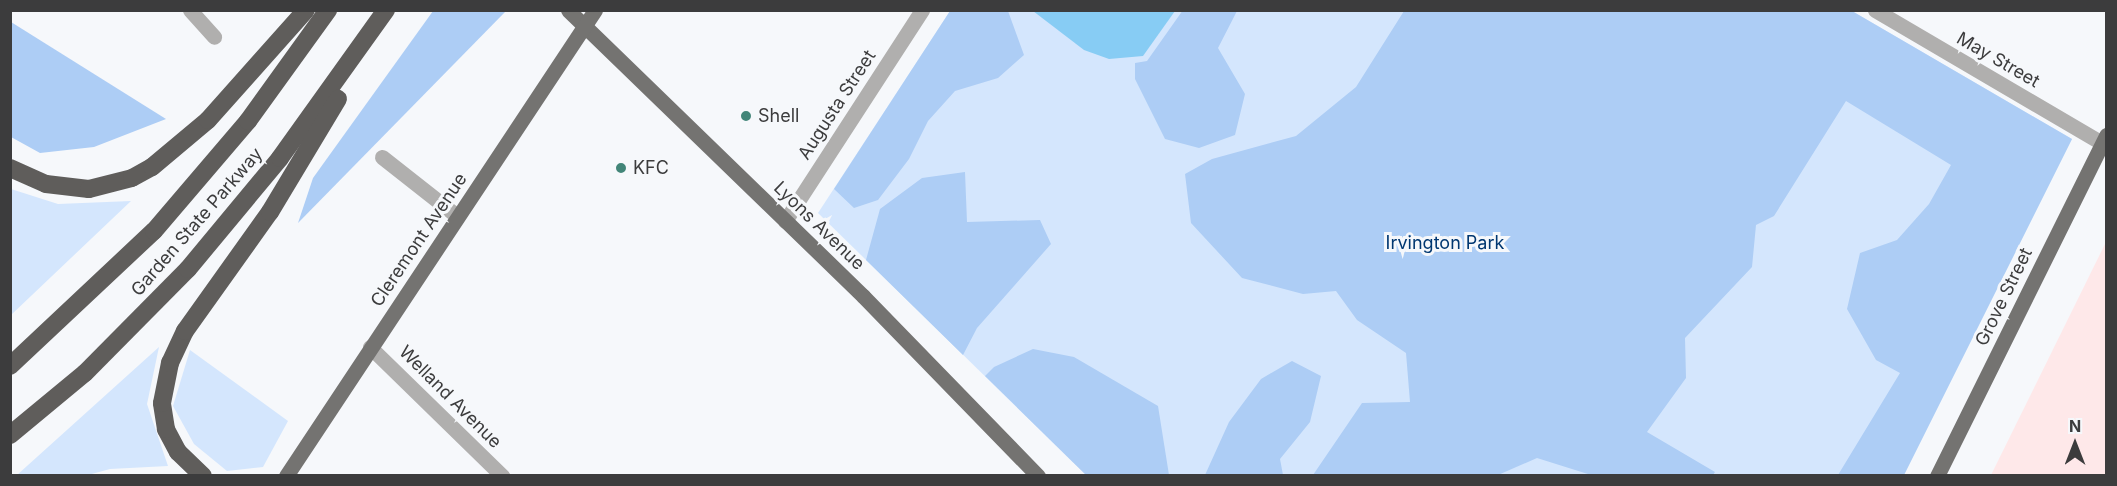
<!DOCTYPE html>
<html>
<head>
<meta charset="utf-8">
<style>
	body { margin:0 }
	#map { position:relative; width:2117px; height:486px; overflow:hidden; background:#f6f8fb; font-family:Inter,sans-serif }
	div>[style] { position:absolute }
	.industrial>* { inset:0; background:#fee8e9 }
	.green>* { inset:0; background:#d4e6fd }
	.forest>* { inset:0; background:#adcdf5 }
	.water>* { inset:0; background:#87ccf4 }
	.minor>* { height:15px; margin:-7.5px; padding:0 7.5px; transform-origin:7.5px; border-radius:7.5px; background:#b0afae }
	.major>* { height:15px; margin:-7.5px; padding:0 7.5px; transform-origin:7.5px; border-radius:7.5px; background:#747371 }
	.highway>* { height:18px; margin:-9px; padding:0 9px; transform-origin:9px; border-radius:9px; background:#5f5d5b }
	.dots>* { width:16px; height:16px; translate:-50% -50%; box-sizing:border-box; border:3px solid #f6f8fb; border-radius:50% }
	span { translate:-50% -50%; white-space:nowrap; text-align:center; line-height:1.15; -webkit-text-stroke:6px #f6f8fb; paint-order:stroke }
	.street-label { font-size:18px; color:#3c3c3d }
	.poi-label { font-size:18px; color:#3c3c3d }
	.left { translate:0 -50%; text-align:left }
	.park-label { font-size:18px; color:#003771 }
	.frame { position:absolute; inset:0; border:12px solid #3c3c3d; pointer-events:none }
	.north { position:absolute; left:2045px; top:414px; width:60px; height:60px; -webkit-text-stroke:4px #f6f8fb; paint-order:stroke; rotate:0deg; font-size:16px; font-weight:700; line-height:24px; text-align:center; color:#3c3c3d }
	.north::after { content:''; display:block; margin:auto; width:21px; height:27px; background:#3c3c3d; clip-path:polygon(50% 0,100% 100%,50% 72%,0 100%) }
</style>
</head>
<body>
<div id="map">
	<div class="industrial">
		<i style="clip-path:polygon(2106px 242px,2106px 475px,1991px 475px)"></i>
	</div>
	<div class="green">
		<i style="clip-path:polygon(950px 11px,1852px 11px,2072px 139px,1904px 475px,1086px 475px,818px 213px)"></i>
		<i style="clip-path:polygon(11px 189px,58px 204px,131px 201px,11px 315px)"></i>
		<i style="clip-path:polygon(159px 347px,147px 404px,168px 466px,110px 469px,88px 475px,17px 475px)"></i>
		<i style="clip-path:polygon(190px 350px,288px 421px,263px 467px,227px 471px,194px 444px,173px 406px)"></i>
	</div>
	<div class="forest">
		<i style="clip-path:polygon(1183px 10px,1237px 11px,1218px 48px,1245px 94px,1235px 135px,1199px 148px,1165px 139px,1135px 79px,1135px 63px,1147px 61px)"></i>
		<i style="clip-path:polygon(433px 11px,506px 11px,298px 223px,313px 178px)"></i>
		<i style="clip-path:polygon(950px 11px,1008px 11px,1024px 55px,998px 78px,955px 91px,928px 121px,909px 159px,878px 200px,854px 208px,834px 189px)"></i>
		<i style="clip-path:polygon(1404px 11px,1852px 11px,2072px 139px,1904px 475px,1838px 475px,1900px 373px,1876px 360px,1847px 309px,1860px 253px,1897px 240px,1929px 204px,1951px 165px,1846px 101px,1774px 216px,1756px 225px,1752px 267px,1685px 338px,1686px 378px,1647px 432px,1715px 472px,1713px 475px,1591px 475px,1537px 458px,1498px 475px,1313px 475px,1362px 403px,1410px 402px,1406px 353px,1357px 320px,1336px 291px,1303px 294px,1242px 278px,1191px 223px,1185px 174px,1212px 159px,1296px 136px,1356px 87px)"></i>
		<i style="clip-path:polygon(10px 22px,11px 22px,166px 119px,94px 147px,40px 153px,11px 137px)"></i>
		<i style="clip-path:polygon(965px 172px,967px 222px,1040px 220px,1051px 244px,977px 328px,963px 355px,866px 260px,880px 209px,922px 178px)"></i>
		<i style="clip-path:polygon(1033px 349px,1074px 357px,1158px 406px,1169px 475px,1086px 475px,985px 376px,994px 367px)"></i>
		<i style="clip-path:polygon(1292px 361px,1321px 376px,1310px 422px,1280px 459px,1283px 475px,1205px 475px,1229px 422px,1261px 379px)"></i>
	</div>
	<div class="water">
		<i style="clip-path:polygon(1033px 11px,1175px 11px,1143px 56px,1109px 59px,1084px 50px)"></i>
	</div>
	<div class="minor">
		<i style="left:190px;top:10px;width:36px;rotate:48deg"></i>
		<i style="left:1875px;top:10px;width:263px;rotate:30.4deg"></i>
		<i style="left:382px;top:157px;width:95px;rotate:38.2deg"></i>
		<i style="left:785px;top:221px;width:252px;rotate:-57deg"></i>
		<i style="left:370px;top:347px;width:185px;rotate:44.3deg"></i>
	</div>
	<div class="major">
		<i style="left:568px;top:10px;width:411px;rotate:44.1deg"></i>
		<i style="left:863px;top:296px;width:251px;rotate:45.8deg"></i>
		<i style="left:286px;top:476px;width:559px;rotate:-56.45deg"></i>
		<i style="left:1937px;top:476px;width:381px;rotate:-63.6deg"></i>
	</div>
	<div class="highway">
		<i style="left:10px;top:168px;width:39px;rotate:24deg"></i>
		<i style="left:46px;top:184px;width:43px;rotate:6.6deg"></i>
		<i style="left:89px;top:189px;width:44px;rotate:-14.3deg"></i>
		<i style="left:132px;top:178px;width:23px;rotate:-29deg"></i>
		<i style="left:152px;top:167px;width:73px;rotate:-40deg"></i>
		<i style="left:208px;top:120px;width:147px;rotate:-48.3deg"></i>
		<i style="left:10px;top:366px;width:197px;rotate:-43.2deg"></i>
		<i style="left:154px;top:231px;width:145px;rotate:-49.5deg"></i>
		<i style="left:248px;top:121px;width:137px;rotate:-54.2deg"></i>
		<i style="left:10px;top:435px;width:97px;rotate:-39.6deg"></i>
		<i style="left:85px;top:373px;width:146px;rotate:-45.3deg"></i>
		<i style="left:188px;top:269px;width:144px;rotate:-50.3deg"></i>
		<i style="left:280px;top:158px;width:182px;rotate:-54.4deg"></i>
		<i style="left:203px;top:476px;width:35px;rotate:-136deg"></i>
		<i style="left:178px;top:452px;width:26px;rotate:-118deg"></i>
		<i style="left:166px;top:429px;width:26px;rotate:-99deg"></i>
		<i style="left:162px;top:403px;width:41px;rotate:-78.7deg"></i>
		<i style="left:170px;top:363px;width:35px;rotate:-65deg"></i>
		<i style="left:185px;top:331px;width:146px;rotate:-54.5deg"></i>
		<i style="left:270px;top:212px;width:132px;rotate:-59deg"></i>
	</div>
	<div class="dots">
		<i style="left:746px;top:116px;background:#428578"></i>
		<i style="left:621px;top:168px;background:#428578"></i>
	</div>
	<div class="street-label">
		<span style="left:1998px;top:60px;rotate:30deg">May Street</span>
		<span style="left:837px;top:105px;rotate:-57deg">Augusta Street</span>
		<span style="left:197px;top:222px;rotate:-49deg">Garden State Parkway</span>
		<span style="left:819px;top:226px;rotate:44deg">Lyons Avenue</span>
		<span style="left:419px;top:240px;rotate:-56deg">Cleremont Avenue</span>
		<span style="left:2004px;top:297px;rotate:-64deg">Grove Street</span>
		<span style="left:450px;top:397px;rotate:45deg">Welland Avenue</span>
	</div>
	<div class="poi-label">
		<span class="left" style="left:758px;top:116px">Shell</span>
		<span class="left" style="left:633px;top:168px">KFC</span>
	</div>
	<div class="park-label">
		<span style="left:1445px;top:243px">Irvington Park</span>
	</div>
	<div class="frame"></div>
	<div class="north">N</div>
</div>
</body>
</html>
